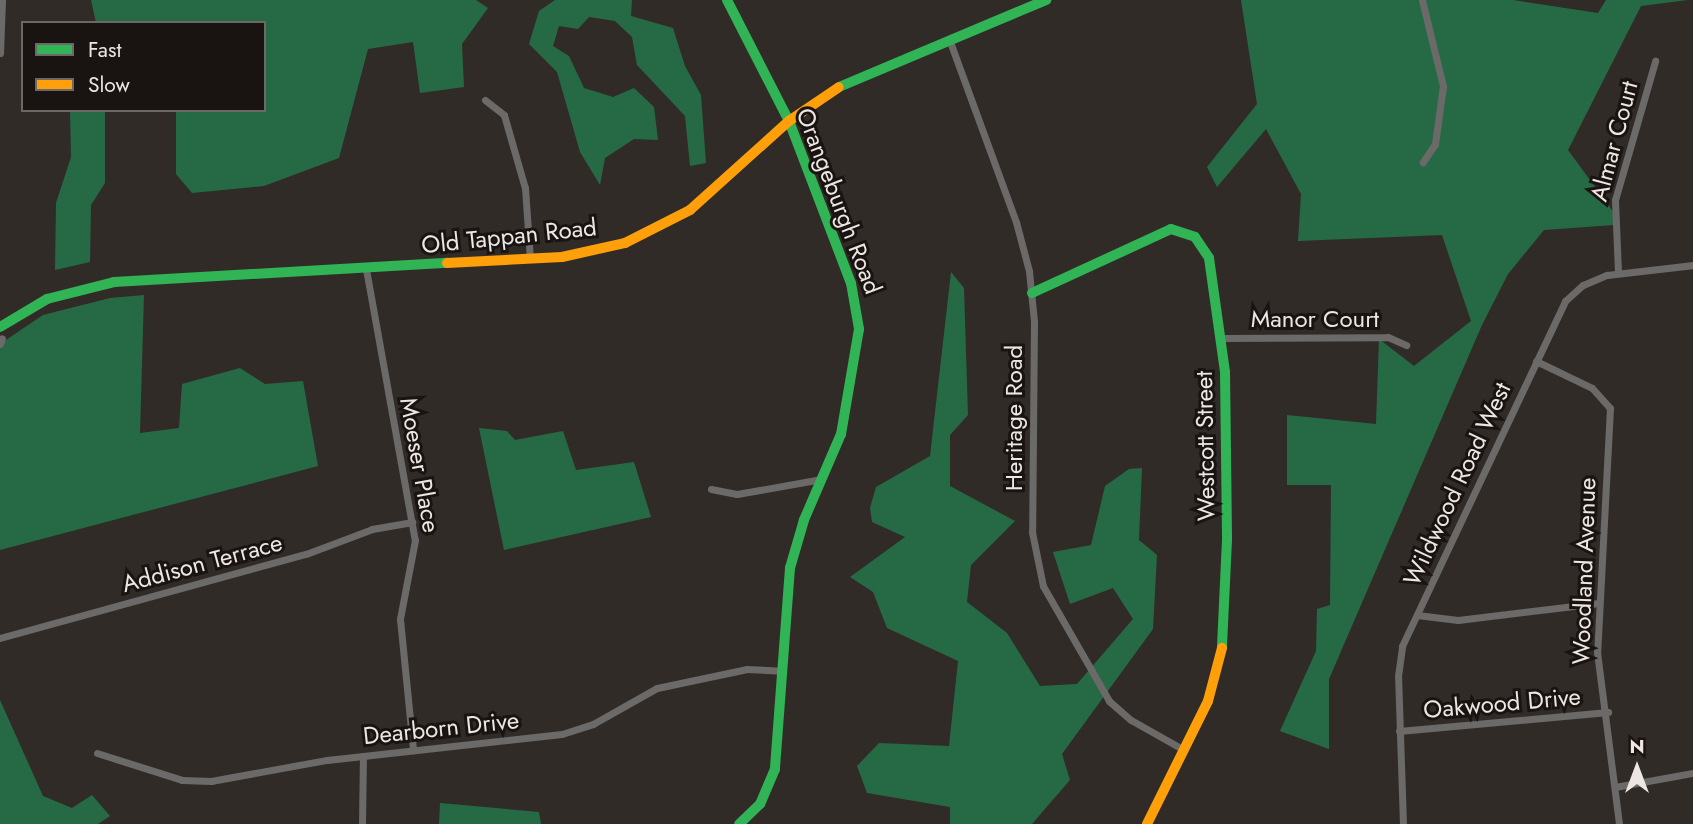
<!DOCTYPE html>
<html>
<head>
<meta charset="utf-8">
<style>
	body { margin:0 }
	#map { position:relative; width:1693px; height:824px; overflow:hidden; background:#312b28; font-family:Jost,sans-serif }
	div>[style] { position:absolute }
	.forest>* { inset:0; background:#266a45 }
	.street>* { height:7px; margin:-3.5px; padding:0 3.5px; transform-origin:3.5px; border-radius:3.5px; background:#6c6969 }
	.fast>* { height:10px; margin:-5px; padding:0 5px; transform-origin:5px; border-radius:5px; background:#30b455 }
	.slow>* { height:10px; margin:-5px; padding:0 5px; transform-origin:5px; border-radius:5px; background:#ff9f0a }
	span { translate:-50% -50%; white-space:nowrap; text-align:center; line-height:1.15; -webkit-text-stroke:6px #191411; paint-order:stroke }
	.street-label { font-size:24px; color:#ede6e2 }
	.legend { position:absolute; left:21px; top:21px; width:245px; height:91px; box-sizing:border-box; background:#191411; border:2px solid #6e6865; margin:0; padding:9px 12px; list-style:none; font-size:21px; color:#ede6e2 }
	.legend li { display:flex; align-items:center; gap:14px; height:35px }
	.legend b { width:35px; border:2px solid #6e6865 }
	.north { position:absolute; left:1602px; top:733px; width:70px; height:70px; -webkit-text-stroke:5px #191411; paint-order:stroke; rotate:0deg; font-size:19px; font-weight:700; line-height:28px; text-align:center; color:#ede6e2 }
	.north::after { content:''; display:block; margin:auto; width:24px; height:32px; background:#ede6e2; clip-path:polygon(50% 0,100% 100%,50% 72%,0 100%) }
</style>
</head>
<body>
<div id="map">
	<div class="forest">
		<i style="clip-path:polygon(91px 0,476px 0,488px 8px,462px 44px,464px 87px,420px 93px,413px 42px,368px 49px,339px 158px,264px 186px,192px 193px,176px 174px,176px 110px,264px 110px,264px 23px,96px 23px)"></i>
		<i style="clip-path:polygon(555px 0,632px 0,631px 16px,673px 28px,685px 66px,701px 95px,706px 163px,690px 166px,685px 116px,637px 65px,632px 37px,615px 21px,589px 17px,578px 29px,559px 26px,553px 46px,569px 56px,584px 88px,613px 97px,634px 88px,654px 107px,658px 140px,634px 139px,605px 158px,600px 185px,580px 152px,557px 72px,529px 44px,539px 11px)"></i>
		<i style="clip-path:polygon(1241px 0,1513px 0,1598px 13px,1606px 0,1688px 0,1641px 6px,1568px 150px,1614px 213px,1614px 225px,1544px 230px,1508px 274px,1482px 325px,1329px 679px,1329px 749px,1280px 731px,1316px 651px,1317px 609px,1330px 605px,1331px 485px,1287px 485px,1287px 415px,1376px 424px,1379px 339px,1414px 366px,1471px 321px,1442px 235px,1298px 241px,1301px 194px,1266px 129px,1217px 187px,1207px 167px,1257px 104px)"></i>
		<i style="clip-path:polygon(70px 110px,105px 110px,105px 183px,91px 205px,90px 262px,55px 270px,56px 203px,71px 157px)"></i>
		<i style="clip-path:polygon(951px 272px,964px 288px,968px 415px,950px 435px,950px 486px,1015px 521px,971px 565px,967px 602px,1007px 633px,1040px 686px,1077px 684px,1133px 619px,1113px 588px,1070px 604px,1053px 552px,1091px 545px,1105px 486px,1129px 469px,1142px 468px,1139px 540px,1157px 555px,1153px 629px,1062px 754px,1070px 780px,1032px 824px,950px 824px,950px 807px,867px 793px,857px 766px,879px 743px,949px 746px,958px 661px,887px 628px,873px 592px,850px 577px,905px 537px,872px 522px,870px 508px,876px 487px,930px 456px)"></i>
		<i style="clip-path:polygon(144px 295px,140px 433px,179px 428px,182px 384px,240px 368px,265px 384px,303px 381px,318px 466px,0 550px,0 344px,43px 315px,110px 298px)"></i>
		<i style="clip-path:polygon(479px 428px,507px 431px,515px 440px,563px 431px,576px 470px,634px 462px,651px 517px,504px 550px)"></i>
		<i style="clip-path:polygon(0 700px,43px 796px,72px 808px,92px 795px,110px 816px,98px 824px,0 824px)"></i>
		<i style="clip-path:polygon(440px 803px,539px 812px,541px 824px,439px 824px)"></i>
	</div>
	<div class="street">
		<i style="left:1422px;top:0;width:89px;rotate:76.3deg"></i>
		<i style="left:1443px;top:86px;width:59px;rotate:97.9deg"></i>
		<i style="left:1435px;top:144px;width:22px;rotate:124deg"></i>
		<i style="left:949px;top:39px;width:195px;rotate:69.9deg"></i>
		<i style="left:1016px;top:222px;width:51px;rotate:75.1deg"></i>
		<i style="left:1029px;top:271px;width:50px;rotate:84.3deg"></i>
		<i style="left:1034px;top:321px;width:211px;rotate:90.5deg"></i>
		<i style="left:1032px;top:532px;width:55px;rotate:78.5deg"></i>
		<i style="left:1043px;top:586px;width:133px;rotate:60.1deg"></i>
		<i style="left:1109px;top:701px;width:29px;rotate:41deg"></i>
		<i style="left:1131px;top:720px;width:61px;rotate:29.5deg"></i>
		<i style="left:0;top:53px;width:53px;rotate:-87.8deg"></i>
		<i style="left:485px;top:100px;width:24px;rotate:38deg"></i>
		<i style="left:504px;top:115px;width:76px;rotate:74deg"></i>
		<i style="left:525px;top:188px;width:71px;rotate:86deg"></i>
		<i style="left:366px;top:269px;width:275px;rotate:79.8deg"></i>
		<i style="left:415px;top:540px;width:80px;rotate:100.8deg"></i>
		<i style="left:400px;top:619px;width:132px;rotate:84.3deg"></i>
		<i style="left:1618px;top:272px;width:72px;rotate:-92.4deg"></i>
		<i style="left:1615px;top:200px;width:145px;rotate:-73.9deg"></i>
		<i style="left:1224px;top:338px;width:164px;rotate:-0.3deg"></i>
		<i style="left:1388px;top:337px;width:20px;rotate:24deg"></i>
		<i style="left:0;top:344px;width:6px;rotate:-72deg"></i>
		<i style="left:1536px;top:361px;width:62px;rotate:25.7deg"></i>
		<i style="left:1592px;top:388px;width:27px;rotate:48deg"></i>
		<i style="left:1610px;top:408px;width:244px;rotate:93deg"></i>
		<i style="left:1597px;top:652px;width:173px;rotate:82.7deg"></i>
		<i style="left:711px;top:489px;width:26px;rotate:11deg"></i>
		<i style="left:737px;top:494px;width:86px;rotate:-10deg"></i>
		<i style="left:1417px;top:615px;width:41px;rotate:7deg"></i>
		<i style="left:1458px;top:620px;width:142px;rotate:-6.9deg"></i>
		<i style="left:0;top:638px;width:317px;rotate:-15.4deg"></i>
		<i style="left:306px;top:554px;width:71px;rotate:-20.7deg"></i>
		<i style="left:372px;top:529px;width:41px;rotate:-9.9deg"></i>
		<i style="left:1399px;top:731px;width:210px;rotate:-5.2deg"></i>
		<i style="left:97px;top:753px;width:89px;rotate:17.6deg"></i>
		<i style="left:182px;top:780px;width:29px;rotate:2deg"></i>
		<i style="left:211px;top:781px;width:118px;rotate:-10.3deg"></i>
		<i style="left:327px;top:760px;width:236px;rotate:-6.3deg"></i>
		<i style="left:562px;top:734px;width:33px;rotate:-18deg"></i>
		<i style="left:593px;top:724px;width:73px;rotate:-29.4deg"></i>
		<i style="left:657px;top:688px;width:92px;rotate:-11.9deg"></i>
		<i style="left:747px;top:669px;width:34px;rotate:3deg"></i>
		<i style="left:1615px;top:787px;width:79px;rotate:-10.2deg"></i>
		<i style="left:362px;top:824px;width:68px;rotate:-89.2deg"></i>
		<i style="left:1403px;top:824px;width:148px;rotate:-91.9deg"></i>
		<i style="left:1398px;top:676px;width:30px;rotate:-82deg"></i>
		<i style="left:1402px;top:646px;width:382px;rotate:-64.7deg"></i>
		<i style="left:1565px;top:301px;width:24px;rotate:-42deg"></i>
		<i style="left:1583px;top:285px;width:26px;rotate:-23deg"></i>
		<i style="left:1607px;top:275px;width:87px;rotate:-6.6deg"></i>
	</div>
	<div class="fast">
		<i style="left:727px;top:0;width:136px;rotate:62.9deg"></i>
		<i style="left:789px;top:121px;width:173px;rotate:69.1deg"></i>
		<i style="left:851px;top:283px;width:47px;rotate:80.1deg"></i>
		<i style="left:859px;top:329px;width:107px;rotate:99.7deg"></i>
		<i style="left:841px;top:434px;width:94px;rotate:113.3deg"></i>
		<i style="left:804px;top:520px;width:50px;rotate:106.3deg"></i>
		<i style="left:790px;top:568px;width:202px;rotate:94.3deg"></i>
		<i style="left:775px;top:769px;width:38px;rotate:113deg"></i>
		<i style="left:760px;top:804px;width:29px;rotate:136deg"></i>
		<i style="left:839px;top:87px;width:225px;rotate:-22.8deg"></i>
		<i style="left:1032px;top:293px;width:153px;rotate:-24.7deg"></i>
		<i style="left:1171px;top:229px;width:25px;rotate:18deg"></i>
		<i style="left:1195px;top:237px;width:25px;rotate:56deg"></i>
		<i style="left:1209px;top:258px;width:115px;rotate:82deg"></i>
		<i style="left:1225px;top:372px;width:168px;rotate:89.3deg"></i>
		<i style="left:1227px;top:540px;width:108px;rotate:92.7deg"></i>
		<i style="left:0;top:327px;width:55px;rotate:-30.8deg"></i>
		<i style="left:47px;top:299px;width:69px;rotate:-14.2deg"></i>
		<i style="left:114px;top:282px;width:334px;rotate:-3.3deg"></i>
	</div>
	<div class="slow">
		<i style="left:447px;top:263px;width:115px;rotate:-3deg"></i>
		<i style="left:562px;top:257px;width:65px;rotate:-12.5deg"></i>
		<i style="left:625px;top:243px;width:73px;rotate:-26.9deg"></i>
		<i style="left:690px;top:210px;width:133px;rotate:-42deg"></i>
		<i style="left:789px;top:121px;width:60px;rotate:-34.2deg"></i>
		<i style="left:1147px;top:824px;width:137px;rotate:-63.6deg"></i>
		<i style="left:1208px;top:701px;width:55px;rotate:-75.2deg"></i>
	</div>
	<div class="street-label">
		<span style="left:1614px;top:141px;rotate:-75deg">Almar Court</span>
		<span style="left:839px;top:201px;rotate:69deg">Orangeburgh Road</span>
		<span style="left:509px;top:236px;rotate:-6deg">Old Tappan Road</span>
		<span style="left:1315px;top:319px">Manor Court</span>
		<span style="left:1014px;top:418px;rotate:-90deg">Heritage Road</span>
		<span style="left:1205px;top:446px;rotate:-91deg">Westcott Street</span>
		<span style="left:420px;top:465px;rotate:80deg">Moeser Place</span>
		<span style="left:1457px;top:484px;rotate:-65deg">Wildwood Road West</span>
		<span style="left:202px;top:563px;rotate:-15deg">Addison Terrace</span>
		<span style="left:1584px;top:571px;rotate:-88deg">Woodland Avenue</span>
		<span style="left:1502px;top:703px;rotate:-5deg">Oakwood Drive</span>
		<span style="left:441px;top:728px;rotate:-6deg">Dearborn Drive</span>
	</div>
	<ul class="legend">
	<li><b style="height:9px;background:#30b455"></b>Fast</li>
	<li><b style="height:9px;background:#ff9f0a"></b>Slow</li>
	</ul>
	<div class="north">N</div>
</div>
</body>
</html>
